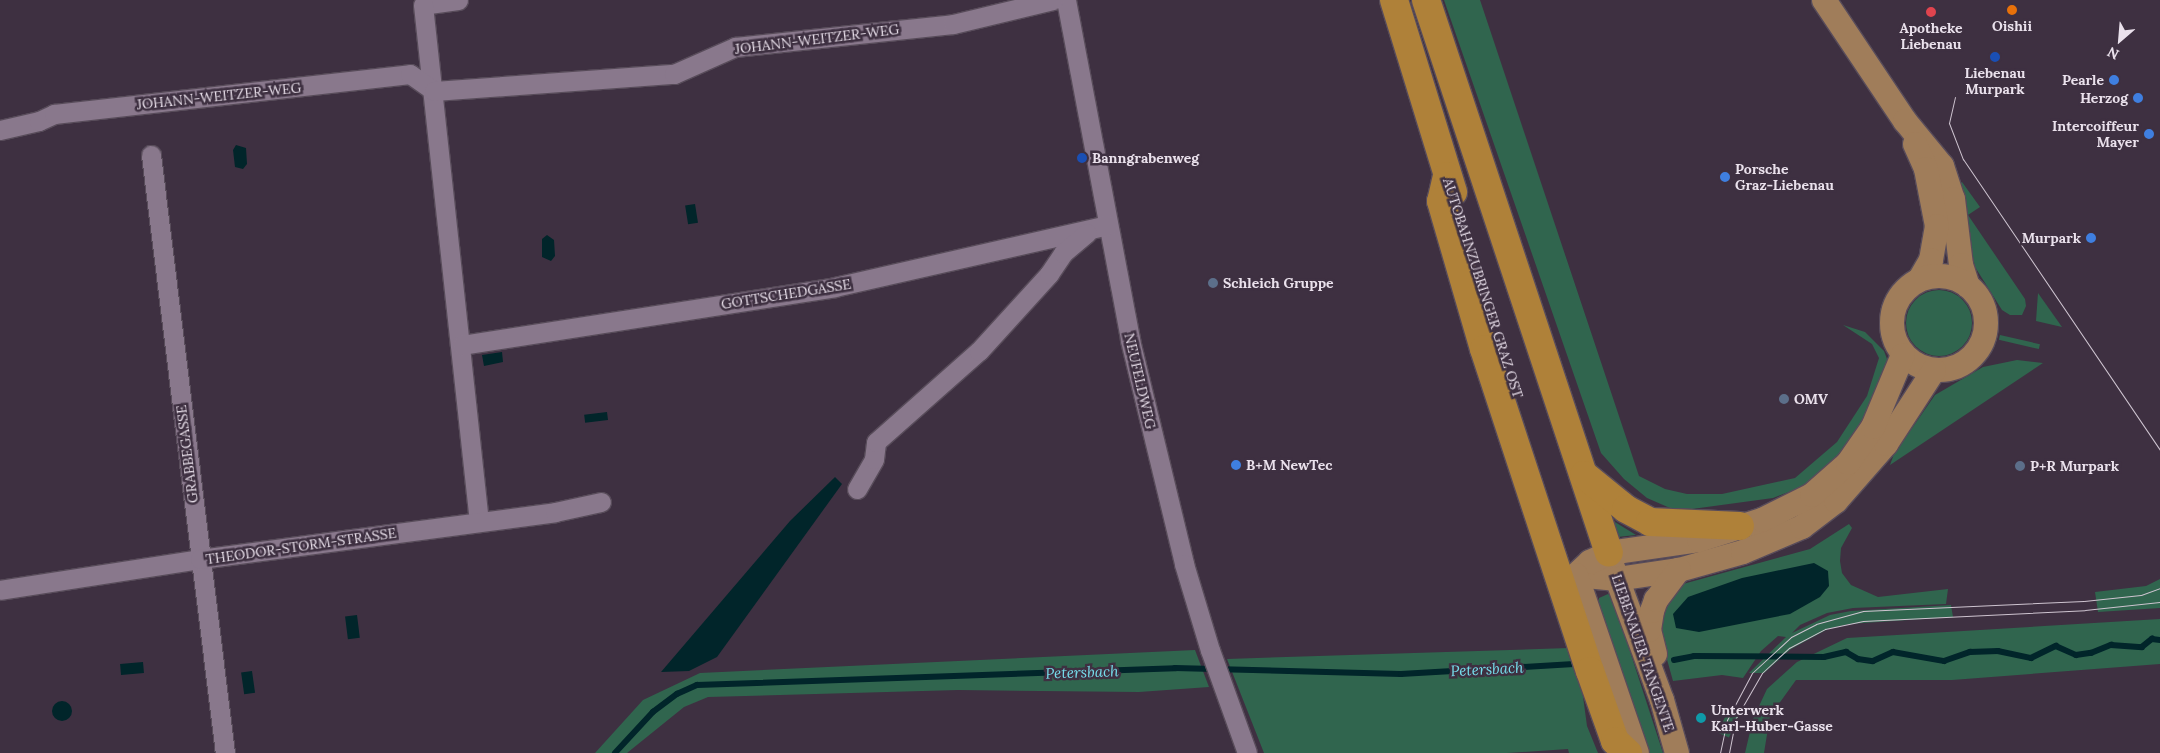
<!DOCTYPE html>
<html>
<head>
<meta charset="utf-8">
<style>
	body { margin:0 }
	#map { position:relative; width:2160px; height:753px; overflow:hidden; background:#3e3041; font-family:Lora,serif }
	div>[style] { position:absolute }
	.green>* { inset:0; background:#30654e; transform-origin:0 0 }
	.round { border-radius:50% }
	.water>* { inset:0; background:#01252a; transform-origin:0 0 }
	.stream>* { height:5.5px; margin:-2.75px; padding:0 2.75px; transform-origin:2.75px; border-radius:2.75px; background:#01252a }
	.roads { filter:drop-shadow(1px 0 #584c5a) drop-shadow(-1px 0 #584c5a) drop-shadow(0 1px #584c5a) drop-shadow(0 -1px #584c5a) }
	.minor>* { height:19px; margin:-9.5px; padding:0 9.5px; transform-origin:9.5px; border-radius:9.5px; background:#89788c }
	.major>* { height:24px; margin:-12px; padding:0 12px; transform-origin:12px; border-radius:12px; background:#a07d5a }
	.major>.ring { margin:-12px; padding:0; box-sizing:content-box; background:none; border:24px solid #a07d5a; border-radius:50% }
	.highway>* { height:28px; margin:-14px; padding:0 14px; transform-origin:14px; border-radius:14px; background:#af8139 }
	.tram>* { height:1px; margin:-0.5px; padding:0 0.5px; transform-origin:0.5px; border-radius:0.5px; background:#cec4d0 }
	.dots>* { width:14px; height:14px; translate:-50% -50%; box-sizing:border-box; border:2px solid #3e3041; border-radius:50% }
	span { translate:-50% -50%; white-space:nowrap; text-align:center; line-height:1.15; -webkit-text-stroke:5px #3e3041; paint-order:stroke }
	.poi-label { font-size:14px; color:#eae1ec; font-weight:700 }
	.right { translate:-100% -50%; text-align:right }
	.left { translate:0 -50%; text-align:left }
	.street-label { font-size:14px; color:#eae1ec }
	.water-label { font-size:15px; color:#76deec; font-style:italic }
	.north { position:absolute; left:2095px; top:15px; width:50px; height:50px; -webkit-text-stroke:4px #3e3041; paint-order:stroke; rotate:207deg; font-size:14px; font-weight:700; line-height:20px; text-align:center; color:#eae1ec }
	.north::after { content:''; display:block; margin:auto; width:18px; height:22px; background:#eae1ec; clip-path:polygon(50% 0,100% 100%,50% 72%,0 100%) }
</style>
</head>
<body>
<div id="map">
	<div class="green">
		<i style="clip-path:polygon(1444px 0,1480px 0,1639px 476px,1665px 489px,1687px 494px,1722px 494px,1795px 478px,1837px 442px,1867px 396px,1879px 358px,1872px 344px,1843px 325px,1865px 332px,1884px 351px,1887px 359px,1883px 384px,1871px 411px,1841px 453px,1822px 473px,1802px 487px,1773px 498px,1692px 509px,1670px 508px,1647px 498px,1624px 479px,1601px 453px)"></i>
		<i style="clip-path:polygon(1962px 182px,1980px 207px,1968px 215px,2025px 299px,2026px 306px,2022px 315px,2010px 315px,2002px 310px,1975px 267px,1958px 185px)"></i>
		<i class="round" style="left:1906px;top:290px;width:66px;height:66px"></i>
		<i style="clip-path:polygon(2038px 293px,2062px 327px,2036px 321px)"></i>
		<i style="left:2000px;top:335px;width:41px;height:5px;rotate:13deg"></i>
		<i style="clip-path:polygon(2017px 360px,2043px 363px,1890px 465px,1894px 454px,1935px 395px,1983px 367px)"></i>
		<i style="clip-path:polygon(1610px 519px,1636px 535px,1617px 537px)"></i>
		<i style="clip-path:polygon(1849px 524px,1852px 528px,1841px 548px,1840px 561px,1842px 573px,1851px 585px,1878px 597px,1948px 589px,1946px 604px,1853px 608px,1827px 613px,1800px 625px,1792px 633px,1830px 615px,1851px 611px,1951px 605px,1953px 617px,1849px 624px,1828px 629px,1791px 649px,1764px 673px,1749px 673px,1786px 637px,1778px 636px,1761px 651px,1743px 678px,1722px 675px,1673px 681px,1661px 638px,1660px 615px,1669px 598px,1683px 584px,1810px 549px)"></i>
		<i style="clip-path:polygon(2160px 579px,2160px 608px,2098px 612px,2095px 592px,2146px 586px)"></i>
		<i style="clip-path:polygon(1608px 594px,1612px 596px,1663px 753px,1649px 753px,1598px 612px,1599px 598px)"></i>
		<i style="clip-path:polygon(2160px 619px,2160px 664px,1952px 680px,1796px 680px,1770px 716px,1764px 753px,1745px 753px,1753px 719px,1767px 689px,1797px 662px,1847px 638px)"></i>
		<i style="clip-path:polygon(1569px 648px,1582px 689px,1587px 726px,1598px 753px,1569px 753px,1568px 749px,1507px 753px,1264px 753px,1227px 659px)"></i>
		<i style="clip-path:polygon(1195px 650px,1209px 687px,1139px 692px,958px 690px,708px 697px,684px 707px,627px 753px,595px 753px,643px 700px,700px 673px)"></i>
		<i style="left:1729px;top:708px;width:12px;height:27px;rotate:24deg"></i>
	</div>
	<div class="water">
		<i style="clip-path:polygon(236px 145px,246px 148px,247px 164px,243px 169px,235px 167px,233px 150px)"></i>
		<i style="left:695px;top:204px;width:19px;height:10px;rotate:81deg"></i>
		<i style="clip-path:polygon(547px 235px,554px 240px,555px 256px,551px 261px,542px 257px,542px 239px)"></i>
		<i style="clip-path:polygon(502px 352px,503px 362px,484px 366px,482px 355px)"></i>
		<i style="left:607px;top:412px;width:8px;height:23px;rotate:83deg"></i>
		<i style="clip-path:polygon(835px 477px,842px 484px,717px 657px,689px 671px,661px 672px,790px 521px)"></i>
		<i style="clip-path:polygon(1814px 563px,1828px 571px,1829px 586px,1820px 597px,1790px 614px,1699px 632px,1676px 628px,1673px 614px,1688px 597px,1742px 578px)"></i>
		<i style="left:357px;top:615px;width:23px;height:12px;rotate:83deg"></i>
		<i style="left:143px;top:662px;width:11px;height:23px;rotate:85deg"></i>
		<i style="left:252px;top:671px;width:22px;height:11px;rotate:82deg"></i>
		<i class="round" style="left:52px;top:701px;width:20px;height:20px"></i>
	</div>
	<div class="stream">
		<i style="left:1674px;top:660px;width:20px;rotate:-11deg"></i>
		<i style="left:1694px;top:656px;width:130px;rotate:0.4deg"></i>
		<i style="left:1824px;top:657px;width:23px;rotate:-13deg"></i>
		<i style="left:1846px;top:652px;width:14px;rotate:30deg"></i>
		<i style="left:1858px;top:659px;width:15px;rotate:8deg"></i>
		<i style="left:1873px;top:661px;width:22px;rotate:-24deg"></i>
		<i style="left:1893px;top:652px;width:52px;rotate:10deg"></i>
		<i style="left:1944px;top:661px;width:28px;rotate:-19deg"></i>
		<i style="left:1970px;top:652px;width:28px;rotate:-2deg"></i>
		<i style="left:1998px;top:651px;width:34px;rotate:12deg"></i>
		<i style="left:2031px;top:658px;width:28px;rotate:-26deg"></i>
		<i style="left:2056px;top:646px;width:22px;rotate:24deg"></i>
		<i style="left:2076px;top:655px;width:15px;rotate:-8deg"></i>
		<i style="left:2091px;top:653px;width:22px;rotate:-22deg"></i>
		<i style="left:2111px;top:645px;width:31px;rotate:4deg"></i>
		<i style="left:2142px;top:647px;width:13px;rotate:-39deg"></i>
		<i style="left:2152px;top:639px;width:8px;rotate:7deg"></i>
		<i style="left:615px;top:753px;width:56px;rotate:-47.2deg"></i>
		<i style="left:653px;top:712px;width:30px;rotate:-37deg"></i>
		<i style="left:677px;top:694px;width:22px;rotate:-24deg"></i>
		<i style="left:697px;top:685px;width:478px;rotate:-2deg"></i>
		<i style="left:1175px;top:668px;width:226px;rotate:1.5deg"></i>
		<i style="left:1401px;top:674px;width:173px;rotate:-3.3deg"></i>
	</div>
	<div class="roads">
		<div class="minor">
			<i style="left:458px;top:0;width:35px;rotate:172deg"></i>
			<i style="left:423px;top:5px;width:520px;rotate:83.82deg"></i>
			<i style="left:1066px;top:0;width:346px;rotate:79.3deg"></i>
			<i style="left:1130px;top:340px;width:230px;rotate:76.4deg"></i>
			<i style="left:1184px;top:564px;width:90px;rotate:73.2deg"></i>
			<i style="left:1210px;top:650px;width:109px;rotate:70.2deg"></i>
			<i style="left:0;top:130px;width:40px;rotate:-13deg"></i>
			<i style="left:39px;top:121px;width:17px;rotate:-25deg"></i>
			<i style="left:54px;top:114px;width:358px;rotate:-6.4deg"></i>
			<i style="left:410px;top:74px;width:29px;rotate:35deg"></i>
			<i style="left:434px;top:91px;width:241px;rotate:-4.1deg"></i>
			<i style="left:674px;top:74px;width:67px;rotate:-23.9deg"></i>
			<i style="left:735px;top:47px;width:219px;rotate:-6deg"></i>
			<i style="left:953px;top:24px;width:103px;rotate:-13.5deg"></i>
			<i style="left:151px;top:155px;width:603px;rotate:82.95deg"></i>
			<i style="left:462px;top:345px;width:377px;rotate:-8.8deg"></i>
			<i style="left:835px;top:287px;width:280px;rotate:-12.8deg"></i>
			<i style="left:857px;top:489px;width:34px;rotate:-60deg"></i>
			<i style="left:874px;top:459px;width:17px;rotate:-83deg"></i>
			<i style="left:876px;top:442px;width:137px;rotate:-41.5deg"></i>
			<i style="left:979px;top:351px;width:104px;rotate:-47.7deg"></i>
			<i style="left:1049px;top:274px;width:25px;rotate:-56deg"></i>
			<i style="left:1063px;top:253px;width:31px;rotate:-40deg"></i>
			<i style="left:0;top:590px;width:202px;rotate:-8.8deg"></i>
			<i style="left:200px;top:559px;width:358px;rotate:-7.5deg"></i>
			<i style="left:555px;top:512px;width:47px;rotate:-12.3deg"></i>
		</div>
		<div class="major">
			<i style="left:1824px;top:0;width:146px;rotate:56.2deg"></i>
			<i style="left:1905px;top:121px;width:58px;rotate:50.6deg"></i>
			<i style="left:1942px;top:166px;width:35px;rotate:72deg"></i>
			<i style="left:1953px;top:199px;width:66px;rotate:83.1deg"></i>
			<i style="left:1961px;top:265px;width:22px;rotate:72deg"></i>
			<i style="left:1915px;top:144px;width:27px;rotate:66deg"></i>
			<i style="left:1926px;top:169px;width:58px;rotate:79.1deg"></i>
			<i style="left:1937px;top:226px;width:35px;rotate:100deg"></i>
			<i style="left:1931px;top:260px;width:22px;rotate:120deg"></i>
			<i class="ring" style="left:1892px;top:276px;width:70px;height:70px"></i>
			<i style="left:1612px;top:565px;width:144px;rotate:69.7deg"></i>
			<i style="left:1662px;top:700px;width:55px;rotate:74.2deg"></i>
			<i style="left:1576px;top:575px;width:41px;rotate:5.6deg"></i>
			<i style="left:1617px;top:579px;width:63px;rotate:-8.3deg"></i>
			<i style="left:1679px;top:570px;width:66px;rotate:-15.7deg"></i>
			<i style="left:1743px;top:552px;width:64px;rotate:-23deg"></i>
			<i style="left:1802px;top:527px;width:43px;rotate:-37.4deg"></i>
			<i style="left:1836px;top:501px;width:76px;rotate:-48.7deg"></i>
			<i style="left:1886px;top:444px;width:88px;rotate:-57deg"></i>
			<i style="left:1576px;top:575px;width:19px;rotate:-43deg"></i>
			<i style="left:1590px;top:562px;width:21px;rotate:-25deg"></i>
			<i style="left:1609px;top:553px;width:91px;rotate:-8.2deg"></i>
			<i style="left:1699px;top:540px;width:66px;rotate:-17.6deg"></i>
			<i style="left:1762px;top:520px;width:56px;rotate:-26.6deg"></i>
			<i style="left:1812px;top:495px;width:48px;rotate:-41.6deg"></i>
			<i style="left:1848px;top:463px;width:44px;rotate:-55.2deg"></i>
			<i style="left:1873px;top:427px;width:78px;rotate:-67.4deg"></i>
			<i style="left:1576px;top:575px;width:188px;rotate:71.1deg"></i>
			<i style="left:1655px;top:654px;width:25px;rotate:-104deg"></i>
			<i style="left:1649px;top:630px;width:19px;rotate:-81deg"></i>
			<i style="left:1652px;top:611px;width:12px;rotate:-70deg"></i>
			<i style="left:1656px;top:600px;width:38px;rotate:-53deg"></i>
		</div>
		<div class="highway">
			<i style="left:1394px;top:0;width:201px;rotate:72.9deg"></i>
			<i style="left:1426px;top:0;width:582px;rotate:71.69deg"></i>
			<i style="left:1447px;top:176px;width:26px;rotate:103deg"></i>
			<i style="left:1441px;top:201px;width:154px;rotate:73.8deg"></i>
			<i style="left:1484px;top:349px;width:339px;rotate:71.8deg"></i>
			<i style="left:1590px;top:671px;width:74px;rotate:70.3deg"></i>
			<i style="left:1615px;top:741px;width:18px;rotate:43deg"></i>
			<i style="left:1584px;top:475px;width:54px;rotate:39deg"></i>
			<i style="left:1626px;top:509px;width:27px;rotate:28deg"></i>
			<i style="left:1650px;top:522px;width:90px;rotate:2.5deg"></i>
		</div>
	</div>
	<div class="tram">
		<i style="left:1955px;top:97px;width:27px;rotate:103deg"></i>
		<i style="left:1949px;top:123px;width:39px;rotate:69deg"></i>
		<i style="left:1963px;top:159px;width:351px;rotate:55.9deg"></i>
		<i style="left:1720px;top:753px;width:34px;rotate:-78deg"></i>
		<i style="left:1727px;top:720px;width:53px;rotate:-62deg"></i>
		<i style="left:1752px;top:673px;width:53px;rotate:-42.7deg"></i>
		<i style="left:1791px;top:637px;width:28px;rotate:-27deg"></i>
		<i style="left:1816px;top:624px;width:49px;rotate:-15.5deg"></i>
		<i style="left:1863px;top:611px;width:221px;rotate:-2.6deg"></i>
		<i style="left:2084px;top:601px;width:57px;rotate:-6deg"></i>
		<i style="left:2141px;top:595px;width:20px;rotate:-20deg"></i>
		<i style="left:1729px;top:753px;width:36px;rotate:-79deg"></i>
		<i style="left:1736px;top:718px;width:52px;rotate:-60deg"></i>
		<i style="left:1762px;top:673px;width:37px;rotate:-43deg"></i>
		<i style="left:1789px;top:648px;width:41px;rotate:-27.8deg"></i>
		<i style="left:1825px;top:629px;width:39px;rotate:-12deg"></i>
		<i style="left:1863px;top:621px;width:222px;rotate:-2.8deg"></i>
		<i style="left:2085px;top:610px;width:75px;rotate:-6.1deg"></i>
	</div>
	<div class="dots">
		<i style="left:2012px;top:10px;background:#e8710a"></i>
		<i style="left:1931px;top:12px;background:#e0444e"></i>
		<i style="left:1995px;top:57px;background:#1a4fb4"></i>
		<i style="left:2114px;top:80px;background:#3f7fe0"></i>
		<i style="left:2138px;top:98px;background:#3f7fe0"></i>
		<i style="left:2149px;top:134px;background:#3f7fe0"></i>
		<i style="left:1082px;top:158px;background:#1a4fb4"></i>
		<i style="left:1725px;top:177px;background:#3f7fe0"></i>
		<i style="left:2091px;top:238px;background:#3f7fe0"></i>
		<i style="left:1213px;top:283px;background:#5c6f8a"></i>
		<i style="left:1784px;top:399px;background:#5c6f8a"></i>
		<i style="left:1236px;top:465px;background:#3f7fe0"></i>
		<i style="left:2020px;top:466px;background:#5c6f8a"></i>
		<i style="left:1701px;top:718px;background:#0f9aa8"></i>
	</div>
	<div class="poi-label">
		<span style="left:2012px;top:26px">Oishii</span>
		<span style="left:1931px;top:36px">Apotheke<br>Liebenau</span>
		<span style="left:1995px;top:81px">Liebenau<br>Murpark</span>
		<span class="right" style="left:2104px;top:80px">Pearle</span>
		<span class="right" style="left:2128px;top:98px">Herzog</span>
		<span class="right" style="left:2139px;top:134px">Intercoiffeur<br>Mayer</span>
		<span class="left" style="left:1092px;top:158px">Banngrabenweg</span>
		<span class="left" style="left:1735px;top:177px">Porsche<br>Graz-Liebenau</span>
		<span class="right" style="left:2081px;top:238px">Murpark</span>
		<span class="left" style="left:1223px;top:283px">Schleich Gruppe</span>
		<span class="left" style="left:1794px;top:399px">OMV</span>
		<span class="left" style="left:1246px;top:465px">B+M NewTec</span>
		<span class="left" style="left:2030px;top:466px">P+R Murpark</span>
		<span class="left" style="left:1711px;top:718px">Unterwerk<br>Karl-Huber-Gasse</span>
	</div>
	<div class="street-label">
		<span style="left:817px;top:39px;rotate:-7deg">JOHANN-WEITZER-WEG</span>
		<span style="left:219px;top:96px;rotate:-6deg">JOHANN-WEITZER-WEG</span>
		<span style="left:1483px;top:288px;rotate:72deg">AUTOBAHNZUBRINGER GRAZ OST</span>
		<span style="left:786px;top:294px;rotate:-9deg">GOTTSCHEDGASSE</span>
		<span style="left:1140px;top:381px;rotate:77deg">NEUFELDWEG</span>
		<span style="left:187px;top:454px;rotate:-97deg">GRABBEGASSE</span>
		<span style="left:301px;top:546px;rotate:-8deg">THEODOR-STORM-STRASSE</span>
		<span style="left:1643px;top:653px;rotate:71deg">LIEBENAUER TANGENTE</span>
	</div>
	<div class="water-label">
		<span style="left:1487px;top:669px;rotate:-3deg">Petersbach</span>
		<span style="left:1082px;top:672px;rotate:-2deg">Petersbach</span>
	</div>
	<div class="north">N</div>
</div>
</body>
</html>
